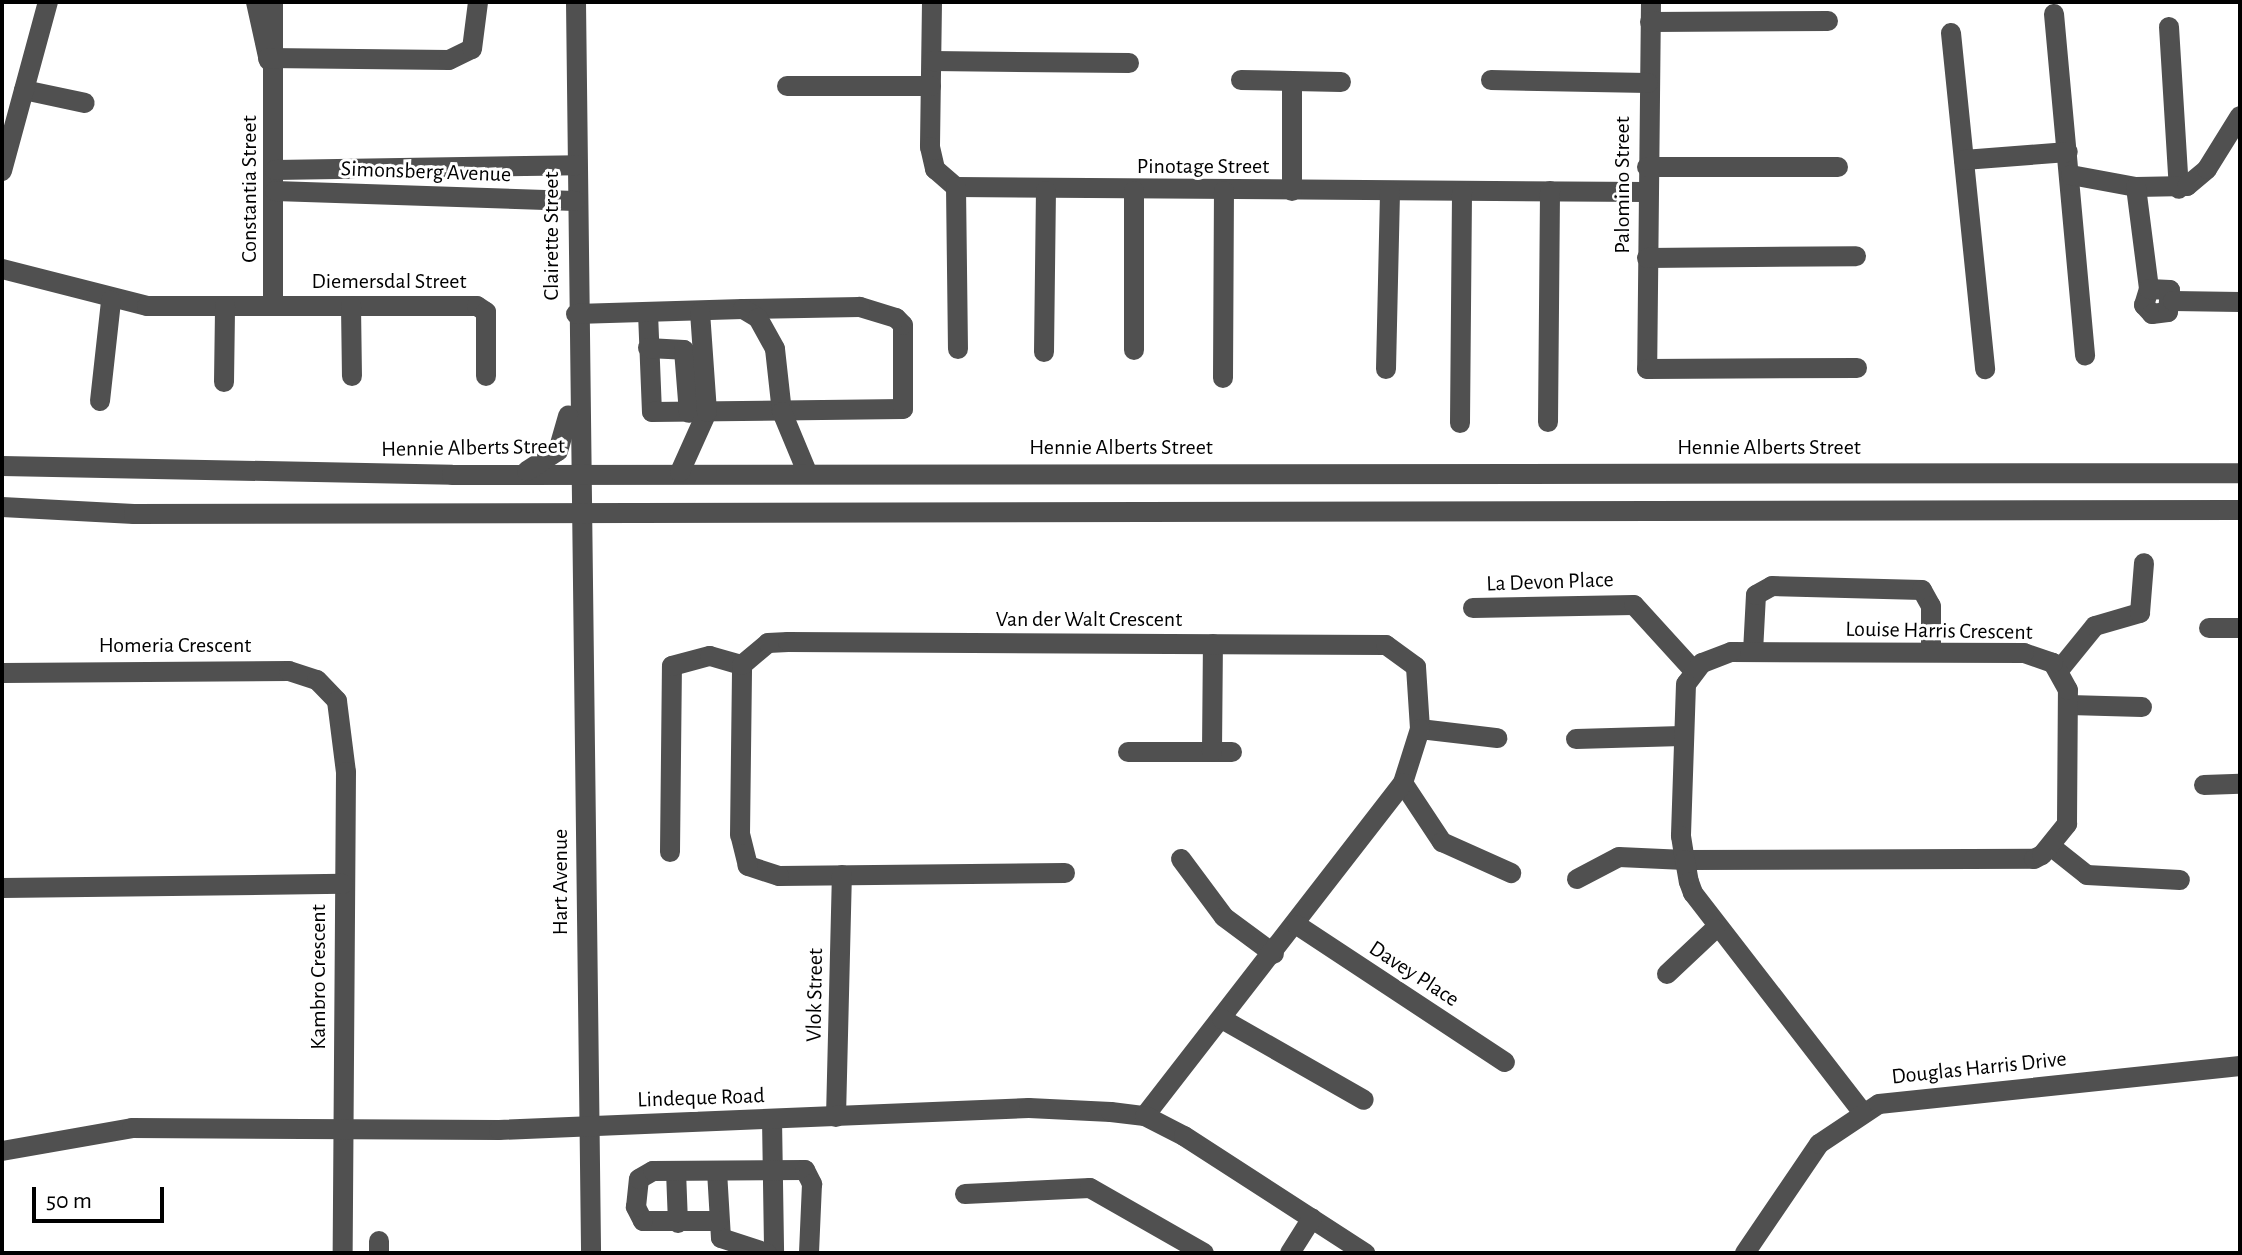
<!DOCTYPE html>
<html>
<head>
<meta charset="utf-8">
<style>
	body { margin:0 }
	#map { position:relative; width:2242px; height:1255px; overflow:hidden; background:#fff; font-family:"Alegreya Sans",sans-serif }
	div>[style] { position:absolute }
	.minor>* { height:20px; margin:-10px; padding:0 10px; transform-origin:10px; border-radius:10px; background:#505050 }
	span { translate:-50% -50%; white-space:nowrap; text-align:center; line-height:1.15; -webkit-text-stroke:6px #fff; paint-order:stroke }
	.street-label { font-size:22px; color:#000 }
	.frame { position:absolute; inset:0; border:4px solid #000; pointer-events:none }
	.scale { position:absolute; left:32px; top:1187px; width:132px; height:36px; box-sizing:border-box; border:4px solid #000; border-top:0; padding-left:10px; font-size:24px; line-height:28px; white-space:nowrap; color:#000; -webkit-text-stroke:6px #fff; paint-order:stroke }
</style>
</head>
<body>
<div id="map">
	<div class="minor">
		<i style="left:256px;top:2px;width:60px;rotate:77.6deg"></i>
		<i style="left:273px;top:2px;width:304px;rotate:90deg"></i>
		<i style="left:576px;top:2px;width:1251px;rotate:89.31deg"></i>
		<i style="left:932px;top:2px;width:145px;rotate:90.8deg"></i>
		<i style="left:930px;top:147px;width:23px;rotate:77deg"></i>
		<i style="left:935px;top:169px;width:28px;rotate:41deg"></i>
		<i style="left:956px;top:187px;width:690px;rotate:0.42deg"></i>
		<i style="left:1651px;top:2px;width:367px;rotate:90.6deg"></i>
		<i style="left:1647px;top:369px;width:210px;rotate:-0.3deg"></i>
		<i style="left:2054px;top:14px;width:343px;rotate:84.8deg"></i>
		<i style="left:1650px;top:22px;width:178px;rotate:-0.3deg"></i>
		<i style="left:2169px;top:27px;width:162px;rotate:86.5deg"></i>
		<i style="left:1951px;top:33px;width:338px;rotate:84.2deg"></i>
		<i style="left:268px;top:58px;width:181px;rotate:0.6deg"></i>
		<i style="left:449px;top:60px;width:25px;rotate:-26deg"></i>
		<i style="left:472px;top:49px;width:47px;rotate:-82.7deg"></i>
		<i style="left:932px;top:61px;width:197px;rotate:0.6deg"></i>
		<i style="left:1241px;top:80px;width:100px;rotate:1.1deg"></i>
		<i style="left:1491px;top:80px;width:157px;rotate:1.1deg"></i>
		<i style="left:787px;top:86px;width:144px"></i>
		<i style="left:24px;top:90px;width:62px;rotate:12deg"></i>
		<i style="left:1964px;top:160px;width:104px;rotate:-4.4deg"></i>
		<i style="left:1647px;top:167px;width:191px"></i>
		<i style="left:275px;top:170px;width:302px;rotate:-0.9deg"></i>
		<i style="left:2px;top:171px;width:175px;rotate:-74.8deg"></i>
		<i style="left:2071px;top:175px;width:66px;rotate:10.5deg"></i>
		<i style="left:2136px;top:187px;width:51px;rotate:-1.1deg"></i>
		<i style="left:2187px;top:186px;width:26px;rotate:-40deg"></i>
		<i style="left:2207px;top:169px;width:62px;rotate:-58.1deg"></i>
		<i style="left:956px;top:187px;width:162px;rotate:89.3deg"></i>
		<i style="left:2136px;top:187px;width:103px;rotate:82.7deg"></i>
		<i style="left:2149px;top:289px;width:17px;rotate:107deg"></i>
		<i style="left:2144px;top:305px;width:12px;rotate:48deg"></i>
		<i style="left:2152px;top:314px;width:16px;rotate:-7deg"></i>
		<i style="left:2168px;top:312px;width:22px;rotate:-85deg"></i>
		<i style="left:2170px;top:290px;width:21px;rotate:-177deg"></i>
		<i style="left:275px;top:191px;width:300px;rotate:1.9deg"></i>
		<i style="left:1134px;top:191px;width:159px;rotate:90deg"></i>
		<i style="left:1292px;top:191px;width:110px;rotate:-90deg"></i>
		<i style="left:1647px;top:258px;width:209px;rotate:-0.5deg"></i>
		<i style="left:2px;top:269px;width:150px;rotate:14.3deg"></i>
		<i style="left:147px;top:306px;width:330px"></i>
		<i style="left:477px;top:306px;width:11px;rotate:34deg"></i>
		<i style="left:486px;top:312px;width:64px;rotate:90deg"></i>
		<i style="left:2173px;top:301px;width:67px;rotate:0.9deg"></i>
		<i style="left:351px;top:306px;width:70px;rotate:89.2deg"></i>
		<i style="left:648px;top:313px;width:99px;rotate:87.7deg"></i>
		<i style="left:652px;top:412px;width:251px;rotate:-0.7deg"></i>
		<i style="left:903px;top:409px;width:84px;rotate:-90deg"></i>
		<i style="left:903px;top:325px;width:10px;rotate:-135deg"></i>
		<i style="left:896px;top:318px;width:38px;rotate:-163deg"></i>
		<i style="left:860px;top:307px;width:117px;rotate:179deg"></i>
		<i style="left:576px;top:314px;width:167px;rotate:-1.7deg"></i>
		<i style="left:743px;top:309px;width:17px;rotate:31deg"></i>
		<i style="left:758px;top:318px;width:35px;rotate:61deg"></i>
		<i style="left:775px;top:349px;width:63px;rotate:83.7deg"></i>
		<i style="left:782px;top:412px;width:65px;rotate:67.4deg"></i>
		<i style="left:648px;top:348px;width:36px;rotate:3deg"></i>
		<i style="left:684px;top:350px;width:63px;rotate:85.5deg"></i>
		<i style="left:1044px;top:352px;width:161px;rotate:-89.3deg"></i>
		<i style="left:1386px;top:369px;width:178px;rotate:-88.7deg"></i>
		<i style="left:1223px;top:378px;width:187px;rotate:-89.7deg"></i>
		<i style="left:224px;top:382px;width:76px;rotate:-89.2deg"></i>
		<i style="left:100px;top:401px;width:101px;rotate:-83.7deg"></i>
		<i style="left:1548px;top:422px;width:231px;rotate:-89.5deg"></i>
		<i style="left:1460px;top:423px;width:231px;rotate:-89.5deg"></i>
		<i style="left:2px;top:466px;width:450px;rotate:1.1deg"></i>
		<i style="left:452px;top:475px;width:1788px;rotate:-0.06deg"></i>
		<i style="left:527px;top:471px;width:37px;rotate:-33deg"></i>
		<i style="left:558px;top:451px;width:37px;rotate:-74deg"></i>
		<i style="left:680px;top:472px;width:66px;rotate:-65.8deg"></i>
		<i style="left:707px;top:412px;width:100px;rotate:-94deg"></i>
		<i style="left:2px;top:507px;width:132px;rotate:3deg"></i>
		<i style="left:134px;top:514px;width:2106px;rotate:-0.11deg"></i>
		<i style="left:1473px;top:608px;width:161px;rotate:-1.1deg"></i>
		<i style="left:1634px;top:605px;width:89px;rotate:47.7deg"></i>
		<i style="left:2209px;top:628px;width:31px"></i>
		<i style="left:1753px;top:652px;width:57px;rotate:-87deg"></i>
		<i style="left:1756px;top:595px;width:18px;rotate:-29deg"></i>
		<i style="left:1772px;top:586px;width:150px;rotate:1.5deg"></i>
		<i style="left:1922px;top:590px;width:18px;rotate:61deg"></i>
		<i style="left:1931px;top:606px;width:46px;rotate:90deg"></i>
		<i style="left:2060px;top:669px;width:55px;rotate:-50.9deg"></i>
		<i style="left:2095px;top:626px;width:47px;rotate:-16.1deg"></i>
		<i style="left:2140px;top:613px;width:50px;rotate:-85.4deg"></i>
		<i style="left:2px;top:673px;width:287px;rotate:-0.4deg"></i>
		<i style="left:289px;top:671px;width:29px;rotate:18deg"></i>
		<i style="left:317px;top:680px;width:29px;rotate:46deg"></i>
		<i style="left:337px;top:701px;width:72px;rotate:82.8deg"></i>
		<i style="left:346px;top:772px;width:481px;rotate:90.4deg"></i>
		<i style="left:2069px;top:705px;width:73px;rotate:1.6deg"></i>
		<i style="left:1420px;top:729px;width:78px;rotate:6.7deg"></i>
		<i style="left:1576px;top:739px;width:106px;rotate:-1.6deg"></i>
		<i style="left:1128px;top:752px;width:104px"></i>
		<i style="left:1212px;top:752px;width:108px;rotate:-89.5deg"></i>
		<i style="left:1403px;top:783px;width:71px;rotate:56.5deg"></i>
		<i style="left:1442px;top:842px;width:76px;rotate:24.2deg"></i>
		<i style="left:2204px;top:785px;width:36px;rotate:-2deg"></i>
		<i style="left:2053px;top:848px;width:43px;rotate:38.5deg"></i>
		<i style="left:2087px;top:875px;width:93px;rotate:3.1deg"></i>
		<i style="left:670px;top:852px;width:186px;rotate:-89.4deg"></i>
		<i style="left:672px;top:666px;width:39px;rotate:-15deg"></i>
		<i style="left:710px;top:656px;width:33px;rotate:16deg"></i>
		<i style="left:1181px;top:859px;width:72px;rotate:53.4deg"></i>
		<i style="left:1224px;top:917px;width:62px;rotate:36.5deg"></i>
		<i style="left:1065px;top:873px;width:286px;rotate:179.4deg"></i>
		<i style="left:779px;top:876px;width:33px;rotate:-162deg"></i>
		<i style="left:748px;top:866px;width:32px;rotate:-104deg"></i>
		<i style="left:740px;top:835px;width:170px;rotate:-89.3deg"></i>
		<i style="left:742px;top:665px;width:34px;rotate:-40deg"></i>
		<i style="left:768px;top:643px;width:20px;rotate:-3deg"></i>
		<i style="left:788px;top:642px;width:598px;rotate:0.29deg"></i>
		<i style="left:1386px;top:645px;width:37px;rotate:36deg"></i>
		<i style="left:1416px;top:667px;width:62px;rotate:86.3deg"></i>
		<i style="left:1420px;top:729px;width:57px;rotate:107.5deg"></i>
		<i style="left:1403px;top:783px;width:421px;rotate:127.8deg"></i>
		<i style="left:1577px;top:879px;width:47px;rotate:-27.6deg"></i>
		<i style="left:1619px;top:857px;width:66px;rotate:2.6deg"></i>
		<i style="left:1685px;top:860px;width:349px;rotate:-0.2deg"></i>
		<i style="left:2034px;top:859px;width:9px;rotate:-27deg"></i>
		<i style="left:2042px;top:855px;width:40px;rotate:-51deg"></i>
		<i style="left:2067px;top:824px;width:134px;rotate:-89.6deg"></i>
		<i style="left:2068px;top:690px;width:31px;rotate:-119deg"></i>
		<i style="left:2053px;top:663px;width:31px;rotate:-161deg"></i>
		<i style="left:2024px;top:653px;width:293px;rotate:-179.8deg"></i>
		<i style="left:1731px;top:652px;width:31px;rotate:159deg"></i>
		<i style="left:1702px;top:663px;width:26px;rotate:127deg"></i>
		<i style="left:1686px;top:684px;width:152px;rotate:91.9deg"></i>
		<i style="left:1681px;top:836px;width:24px;rotate:81deg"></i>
		<i style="left:1685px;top:860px;width:22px;rotate:80deg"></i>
		<i style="left:1689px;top:882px;width:12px;rotate:70deg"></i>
		<i style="left:1693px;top:893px;width:277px;rotate:52.3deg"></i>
		<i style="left:2px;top:888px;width:341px;rotate:-0.7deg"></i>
		<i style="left:1297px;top:925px;width:249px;rotate:33.4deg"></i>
		<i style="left:1667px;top:974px;width:66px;rotate:-43.2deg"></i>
		<i style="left:1222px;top:1019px;width:163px;rotate:29.7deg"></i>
		<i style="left:836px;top:1117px;width:242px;rotate:-88.6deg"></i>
		<i style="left:772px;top:1119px;width:134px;rotate:89.1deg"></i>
		<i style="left:2px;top:1151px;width:132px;rotate:-10deg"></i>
		<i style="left:132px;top:1128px;width:367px;rotate:0.3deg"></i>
		<i style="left:499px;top:1130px;width:530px;rotate:-2.38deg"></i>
		<i style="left:1029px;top:1108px;width:82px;rotate:2.8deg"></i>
		<i style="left:1111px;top:1112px;width:34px;rotate:7deg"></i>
		<i style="left:1145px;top:1116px;width:44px;rotate:27.1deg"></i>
		<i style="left:1184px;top:1136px;width:216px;rotate:32.9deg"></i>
		<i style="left:676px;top:1171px;width:52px;rotate:87.8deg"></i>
		<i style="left:717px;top:1171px;width:67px;rotate:86.6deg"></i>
		<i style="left:721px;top:1238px;width:48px;rotate:18.1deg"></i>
		<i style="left:965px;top:1194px;width:125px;rotate:-2.7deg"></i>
		<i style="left:1090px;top:1188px;width:131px;rotate:29.7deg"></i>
		<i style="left:718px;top:1221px;width:75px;rotate:180deg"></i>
		<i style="left:643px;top:1221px;width:16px;rotate:-117deg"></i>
		<i style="left:636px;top:1207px;width:28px;rotate:-84deg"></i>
		<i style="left:639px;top:1179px;width:16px;rotate:-30deg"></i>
		<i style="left:653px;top:1171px;width:152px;rotate:-0.4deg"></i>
		<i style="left:805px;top:1170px;width:16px;rotate:63deg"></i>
		<i style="left:812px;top:1184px;width:69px;rotate:92.5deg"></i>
		<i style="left:379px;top:1241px;width:12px;rotate:90deg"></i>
		<i style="left:1290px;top:1253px;width:41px;rotate:-57.8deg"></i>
		<i style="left:1745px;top:1253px;width:132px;rotate:-55.8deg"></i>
		<i style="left:1819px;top:1144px;width:72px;rotate:-33.7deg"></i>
		<i style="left:1879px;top:1104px;width:363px;rotate:-6deg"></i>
	</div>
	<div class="street-label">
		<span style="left:1203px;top:167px">Pinotage Street</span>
		<span style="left:426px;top:172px;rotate:2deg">Simonsberg Avenue</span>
		<span style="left:1623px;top:185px;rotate:-90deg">Palomino Street</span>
		<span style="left:250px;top:189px;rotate:-90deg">Constantia Street</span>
		<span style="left:552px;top:236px;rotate:-90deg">Clairette Street</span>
		<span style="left:389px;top:282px">Diemersdal Street</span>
		<span style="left:473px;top:448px;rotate:-1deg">Hennie Alberts Street</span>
		<span style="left:1121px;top:448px">Hennie Alberts Street</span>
		<span style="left:1769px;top:448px">Hennie Alberts Street</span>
		<span style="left:1550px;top:582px;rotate:-2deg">La Devon Place</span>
		<span style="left:1089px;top:620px">Van der Walt Crescent</span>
		<span style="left:1939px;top:631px;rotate:1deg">Louise Harris Crescent</span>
		<span style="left:175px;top:646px">Homeria Crescent</span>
		<span style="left:561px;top:882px;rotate:-90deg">Hart Avenue</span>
		<span style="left:1414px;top:974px;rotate:33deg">Davey Place</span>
		<span style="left:319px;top:977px;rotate:-90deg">Kambro Crescent</span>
		<span style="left:815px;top:995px;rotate:-89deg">Vlok Street</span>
		<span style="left:1979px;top:1068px;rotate:-6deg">Douglas Harris Drive</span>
		<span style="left:701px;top:1098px;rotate:-2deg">Lindeque Road</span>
	</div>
	<div class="frame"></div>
	<div class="scale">50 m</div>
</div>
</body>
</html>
